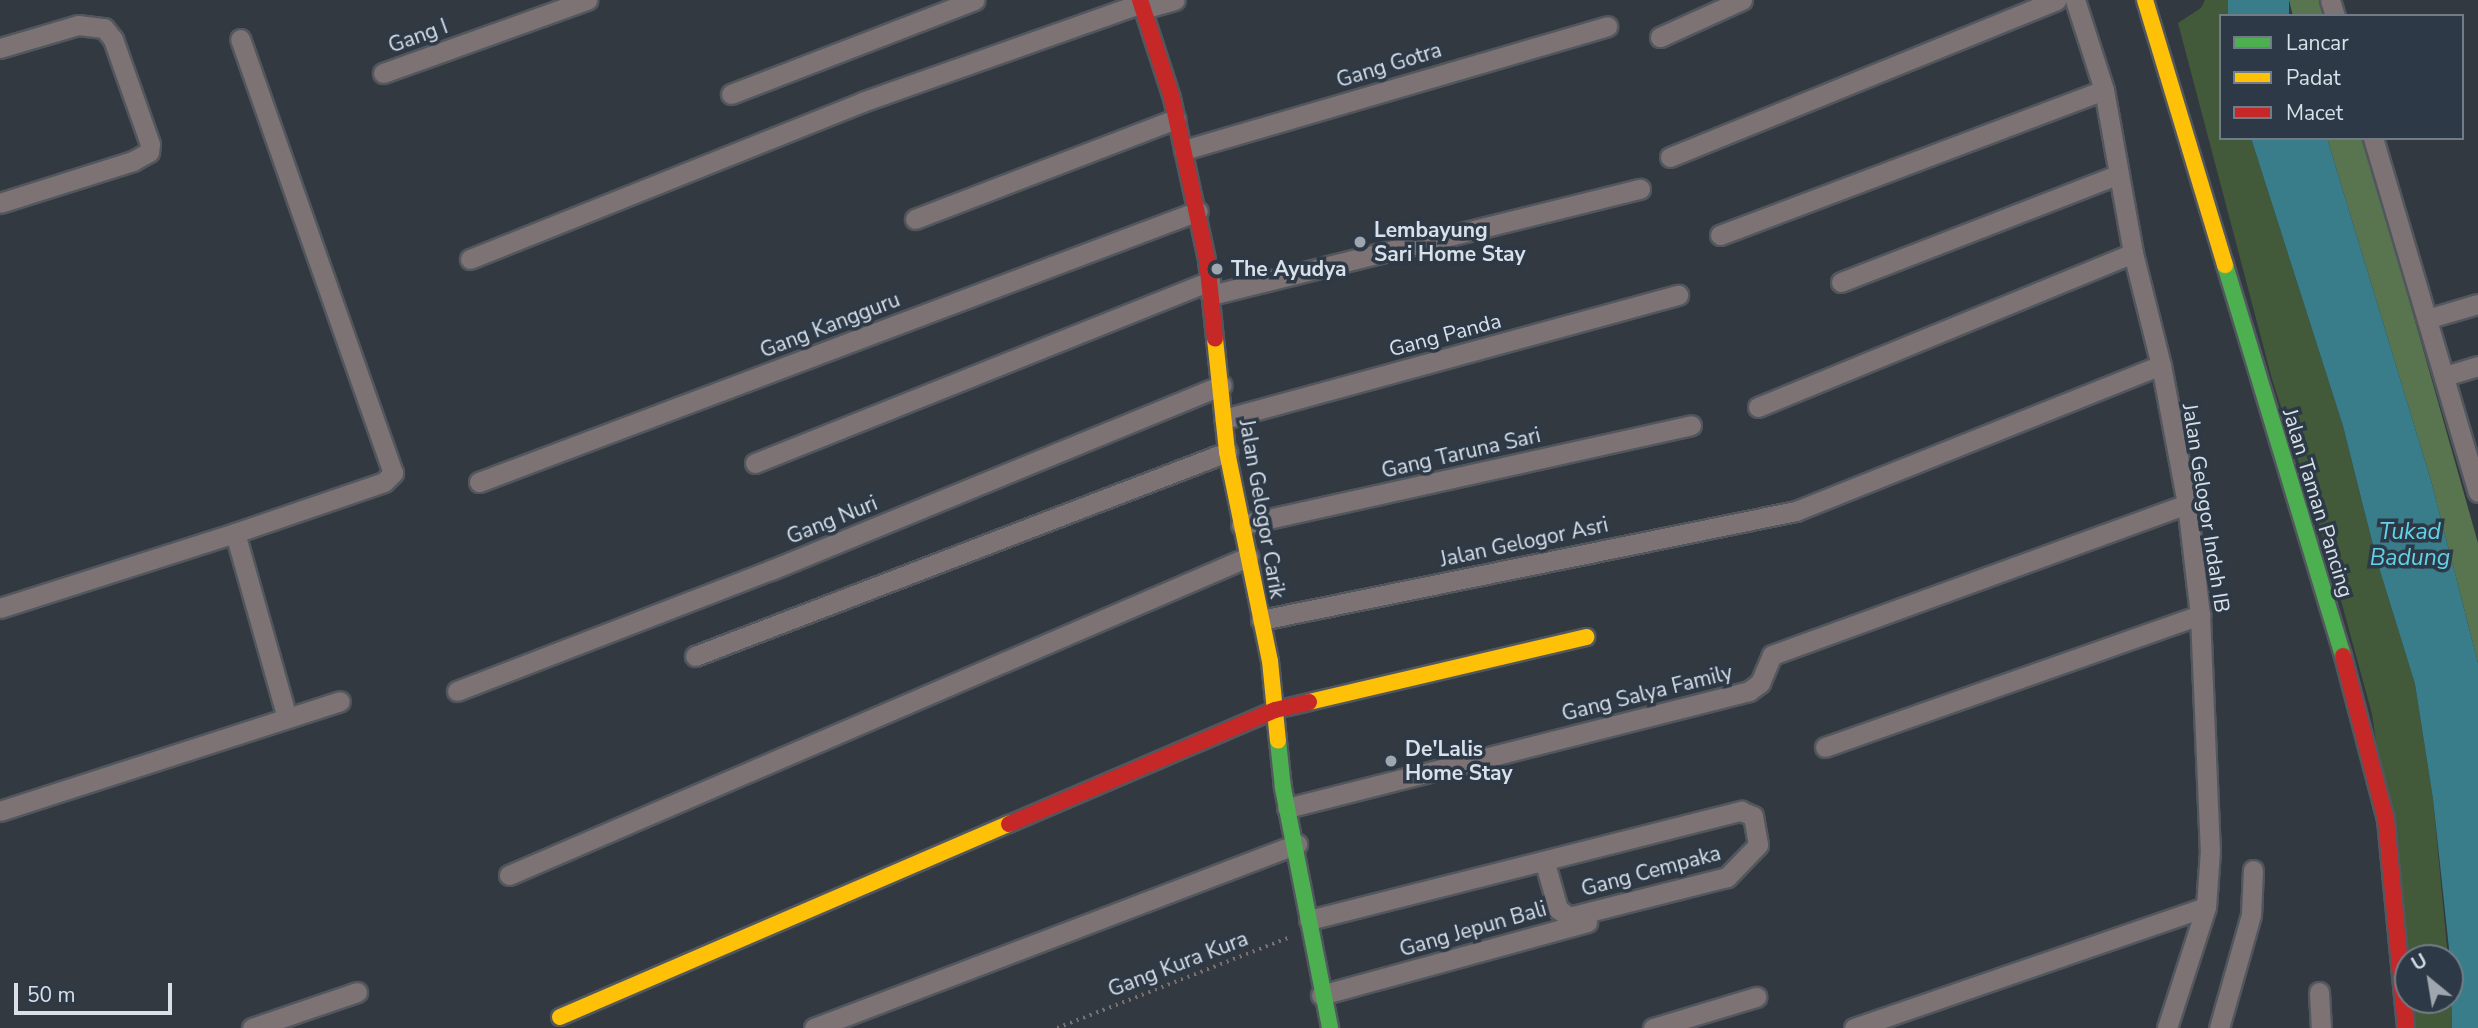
<!DOCTYPE html>
<html>
<head>
<meta charset="utf-8">
<style>
	body { margin:0 }
	#map { position:relative; width:2478px; height:1028px; overflow:hidden; background:#333940; font-family:"Nunito Sans",sans-serif }
	div>[style] { position:absolute }
	.green>* { inset:0; background:#425a3a }
	.forest>* { inset:0; background:#58754f }
	.water>* { inset:0; background:#397d8b; transform-origin:0 0 }
	.path>* { height:3.5px; margin-top:-1.75px; transform-origin:0; background:repeating-linear-gradient(90deg,#787174 0 2px,transparent 0 7px) }
	.roads { filter:drop-shadow(2px 0 #52575e) drop-shadow(-2px 0 #52575e) drop-shadow(0 2px #52575e) drop-shadow(0 -2px #52575e) }
	.street>* { height:19px; margin:-9.5px; padding:0 9.5px; transform-origin:9.5px; border-radius:9.5px; background:#7d7274 }
	.fast>* { height:16px; margin:-8px; padding:0 8px; transform-origin:8px; border-radius:8px; background:#4caf50 }
	.slow>* { height:16px; margin:-8px; padding:0 8px; transform-origin:8px; border-radius:8px; background:#ffc107 }
	.jam>* { height:16px; margin:-8px; padding:0 8px; transform-origin:8px; border-radius:8px; background:#c62828 }
	.dots>* { width:19px; height:19px; translate:-50% -50%; box-sizing:border-box; border:4px solid #2d3946; border-radius:50% }
	span { translate:-50% -50%; white-space:nowrap; text-align:center; line-height:1.15; -webkit-text-stroke:7px #2d3946; paint-order:stroke }
	.street-label { font-size:21px; color:#d8e0e9 }
	.poi-label { font-size:21px; color:#d8e0e9; font-weight:700 }
	.left { translate:0 -50%; text-align:left }
	.water-label { font-size:23px; color:#62d3e8; font-style:italic }
	.legend { position:absolute; left:2219px; top:14px; width:245px; height:126px; box-sizing:border-box; background:#2d3946; border:2px solid #717c87; margin:0; padding:9px 12px; list-style:none; font-size:21px; color:#d8e0e9 }
	.legend li { display:flex; align-items:center; gap:14px; height:35px }
	.legend b { width:35px; border:2px solid #717c87 }
	.north { position:absolute; left:2394px; top:944px; width:70px; height:70px; box-sizing:border-box; background:#2d3946; border:2px solid #717c87; border-radius:50%; rotate:330deg; font-size:19px; font-weight:700; line-height:28px; text-align:center; color:#d8e0e9 }
	.north::after { content:''; display:block; margin:auto; width:24px; height:32px; background:#9ea6ae; clip-path:polygon(50% 0,100% 100%,50% 72%,0 100%) }
	.scale { position:absolute; left:14px; top:983px; width:158px; height:32px; box-sizing:border-box; border:4px solid #d8e0e9; border-top:0; padding-left:9px; font-size:21px; line-height:24px; white-space:nowrap; color:#d8e0e9; -webkit-text-stroke:5px #2d3946; paint-order:stroke }
</style>
</head>
<body>
<div id="map">
	<div class="green">
		<i style="clip-path:polygon(2205px 0,2228px 0,2231px 16px,2221px 16px,2221px 138px,2251px 138px,2343px 426px,2377px 561px,2415px 684px,2433px 799px,2448px 958px,2408px 958px,2372px 714px,2328px 553px,2272px 379px,2178px 23px,2201px 8px)"></i>
		<i style="clip-path:polygon(2450px 993px,2452px 1028px,2415px 1028px,2412px 1000px,2450px 1000px)"></i>
	</div>
	<div class="forest">
		<i style="clip-path:polygon(2289px 0,2319px 0,2324px 16px,2293px 16px)"></i>
		<i style="clip-path:polygon(2327px 138px,2361px 138px,2376px 183px,2478px 543px,2478px 663px,2432px 484px)"></i>
	</div>
	<div class="water">
		<i style="left:2228px;top:0;width:61px;height:16px"></i>
		<i style="clip-path:polygon(2251px 138px,2327px 138px,2432px 484px,2478px 663px,2478px 1028px,2452px 1028px,2450px 958px,2433px 799px,2415px 684px,2377px 561px,2343px 426px)"></i>
	</div>
	<div class="path">
		<i style="left:1057px;top:1028px;width:248px;rotate:-21.3deg"></i>
	</div>
	<div class="roads">
		<div class="street">
			<i style="left:2075px;top:0;width:95px;rotate:72.1deg"></i>
			<i style="left:2104px;top:90px;width:166px;rotate:79.9deg"></i>
			<i style="left:2133px;top:253px;width:115px;rotate:76deg"></i>
			<i style="left:2161px;top:365px;width:141px;rotate:79.4deg"></i>
			<i style="left:2187px;top:504px;width:112px;rotate:83.3deg"></i>
			<i style="left:2200px;top:615px;width:235px;rotate:87.6deg"></i>
			<i style="left:2210px;top:850px;width:57px;rotate:94deg"></i>
			<i style="left:2206px;top:907px;width:127px;rotate:107.9deg"></i>
			<i style="left:2330px;top:0;width:17px;rotate:73deg"></i>
			<i style="left:1143px;top:9px;width:33px;rotate:-16deg"></i>
			<i style="left:1660px;top:37px;width:90px;rotate:-24.3deg"></i>
			<i style="left:0;top:48px;width:81px;rotate:-16.4deg"></i>
			<i style="left:78px;top:25px;width:26px;rotate:7deg"></i>
			<i style="left:104px;top:28px;width:14px;rotate:51deg"></i>
			<i style="left:113px;top:39px;width:111px;rotate:70.6deg"></i>
			<i style="left:150px;top:144px;width:8px;rotate:97deg"></i>
			<i style="left:149px;top:152px;width:18px;rotate:151deg"></i>
			<i style="left:133px;top:161px;width:139px;rotate:162.5deg"></i>
			<i style="left:383px;top:73px;width:217px;rotate:-19.7deg"></i>
			<i style="left:731px;top:94px;width:261px;rotate:-21.1deg"></i>
			<i style="left:2373px;top:138px;width:369px;rotate:73.5deg"></i>
			<i style="left:1184px;top:150px;width:441px;rotate:-16.3deg"></i>
			<i style="left:1670px;top:157px;width:417px;rotate:-22.1deg"></i>
			<i style="left:915px;top:219px;width:279px;rotate:-21deg"></i>
			<i style="left:1720px;top:235px;width:410px;rotate:-20.7deg"></i>
			<i style="left:470px;top:259px;width:422px;rotate:-21.8deg"></i>
			<i style="left:862px;top:102px;width:296px;rotate:-19.5deg"></i>
			<i style="left:1841px;top:282px;width:298px;rotate:-21.2deg"></i>
			<i style="left:1211px;top:295px;width:442px;rotate:-13.9deg"></i>
			<i style="left:2430px;top:318px;width:50px;rotate:-16.3deg"></i>
			<i style="left:2445px;top:376px;width:34px;rotate:-17deg"></i>
			<i style="left:1758px;top:407px;width:405px;rotate:-22.3deg"></i>
			<i style="left:1224px;top:419px;width:471px;rotate:-15.3deg"></i>
			<i style="left:755px;top:463px;width:490px;rotate:-21.8deg"></i>
			<i style="left:479px;top:482px;width:768px;rotate:-20.65deg"></i>
			<i style="left:1241px;top:525px;width:461px;rotate:-12.5deg"></i>
			<i style="left:235px;top:533px;width:192px;rotate:74.3deg"></i>
			<i style="left:0;top:608px;width:247px;rotate:-17.7deg"></i>
			<i style="left:235px;top:533px;width:157px;rotate:-18.9deg"></i>
			<i style="left:384px;top:482px;width:13px;rotate:-45deg"></i>
			<i style="left:393px;top:473px;width:460px;rotate:-109.4deg"></i>
			<i style="left:1261px;top:620px;width:546px;rotate:-11.52deg"></i>
			<i style="left:1796px;top:511px;width:393px;rotate:-21.8deg"></i>
			<i style="left:695px;top:656px;width:570px;rotate:-20.98deg"></i>
			<i style="left:457px;top:691px;width:337px;rotate:-21.1deg"></i>
			<i style="left:771px;top:570px;width:487px;rotate:-22.3deg"></i>
			<i style="left:1825px;top:747px;width:398px;rotate:-19.4deg"></i>
			<i style="left:1287px;top:808px;width:477px;rotate:-14.2deg"></i>
			<i style="left:1749px;top:691px;width:14px;rotate:-36deg"></i>
			<i style="left:1760px;top:683px;width:30px;rotate:-67deg"></i>
			<i style="left:1772px;top:655px;width:442px;rotate:-20deg"></i>
			<i style="left:0;top:811px;width:357px;rotate:-17.9deg"></i>
			<i style="left:509px;top:875px;width:805px;rotate:-23.28deg"></i>
			<i style="left:1309px;top:920px;width:446px;rotate:-14.2deg"></i>
			<i style="left:1741px;top:811px;width:13px;rotate:23deg"></i>
			<i style="left:1753px;top:816px;width:29px;rotate:80deg"></i>
			<i style="left:1758px;top:845px;width:45px;rotate:134.1deg"></i>
			<i style="left:1727px;top:877px;width:163px;rotate:165.8deg"></i>
			<i style="left:1569px;top:917px;width:14px;rotate:-144deg"></i>
			<i style="left:1558px;top:909px;width:48px;rotate:-105.8deg"></i>
			<i style="left:2319px;top:992px;width:36px;rotate:87deg"></i>
			<i style="left:1321px;top:995px;width:276px;rotate:-15.3deg"></i>
			<i style="left:252px;top:1028px;width:111px;rotate:-18.9deg"></i>
			<i style="left:814px;top:1028px;width:517px;rotate:-20.85deg"></i>
			<i style="left:1653px;top:1028px;width:108px;rotate:-16.8deg"></i>
			<i style="left:1854px;top:1028px;width:372px;rotate:-19deg"></i>
			<i style="left:2219px;top:1028px;width:117px;rotate:-74.2deg"></i>
			<i style="left:2251px;top:915px;width:45px;rotate:-87.5deg"></i>
		</div>
		<div class="fast">
			<i style="left:2225px;top:265px;width:408px;rotate:73.2deg"></i>
			<i style="left:1278px;top:741px;width:47px;rotate:83.9deg"></i>
			<i style="left:1283px;top:788px;width:245px;rotate:78.9deg"></i>
		</div>
		<div class="slow">
			<i style="left:2145px;top:0;width:277px;rotate:73.2deg"></i>
			<i style="left:1215px;top:339px;width:114px;rotate:83.9deg"></i>
			<i style="left:1227px;top:452px;width:213px;rotate:78.4deg"></i>
			<i style="left:1270px;top:661px;width:80px;rotate:84.3deg"></i>
			<i style="left:1309px;top:702px;width:285px;rotate:-13.2deg"></i>
			<i style="left:560px;top:1017px;width:489px;rotate:-23.3deg"></i>
		</div>
		<div class="jam">
			<i style="left:1140px;top:0;width:103px;rotate:71.9deg"></i>
			<i style="left:1172px;top:98px;width:166px;rotate:77.8deg"></i>
			<i style="left:1207px;top:260px;width:79px;rotate:84.2deg"></i>
			<i style="left:2343px;top:656px;width:170px;rotate:75.3deg"></i>
			<i style="left:2386px;top:820px;width:209px;rotate:84.5deg"></i>
			<i style="left:1009px;top:824px;width:289px;rotate:-23.2deg"></i>
			<i style="left:1275px;top:710px;width:35px;rotate:-13deg"></i>
		</div>
	</div>
	<div class="dots">
		<i style="left:1360px;top:242px;background:#9ea6ae"></i>
		<i style="left:1217px;top:269px;background:#9ea6ae"></i>
		<i style="left:1391px;top:761px;background:#9ea6ae"></i>
	</div>
	<div class="street-label">
		<span style="left:418px;top:36px;rotate:-20deg">Gang I</span>
		<span style="left:1389px;top:65px;rotate:-17deg">Gang Gotra</span>
		<span style="left:830px;top:325px;rotate:-21deg">Gang Kangguru</span>
		<span style="left:1445px;top:335px;rotate:-15deg">Gang Panda</span>
		<span style="left:1461px;top:453px;rotate:-13deg">Gang Taruna Sari</span>
		<span style="left:2318px;top:503px;rotate:73deg">Jalan Taman Pancing</span>
		<span style="left:2206px;top:508px;rotate:81deg">Jalan Gelogor Indah IB</span>
		<span style="left:1262px;top:509px;rotate:80deg">Jalan Gelogor Carik</span>
		<span style="left:832px;top:520px;rotate:-22deg">Gang Nuri</span>
		<span style="left:1524px;top:542px;rotate:-12deg">Jalan Gelogor Asri</span>
		<span style="left:1647px;top:693px;rotate:-14deg">Gang Salya Family</span>
		<span style="left:1651px;top:871px;rotate:-15deg">Gang Cempaka</span>
		<span style="left:1473px;top:929px;rotate:-16deg">Gang Jepun Bali</span>
		<span style="left:1178px;top:964px;rotate:-21deg">Gang Kura Kura</span>
	</div>
	<div class="poi-label">
		<span class="left" style="left:1374px;top:242px">Lembayung<br>Sari Home Stay</span>
		<span class="left" style="left:1231px;top:269px">The Ayudya</span>
		<span class="left" style="left:1405px;top:761px">De'Lalis<br>Home Stay</span>
	</div>
	<div class="water-label">
		<span style="left:2410px;top:545px">Tukad<br>Badung</span>
	</div>
	<ul class="legend">
	<li><b style="height:9px;background:#4caf50"></b>Lancar</li>
	<li><b style="height:9px;background:#ffc107"></b>Padat</li>
	<li><b style="height:9px;background:#c62828"></b>Macet</li>
	</ul>
	<div class="north">U</div>
	<div class="scale">50 m</div>
</div>
</body>
</html>
